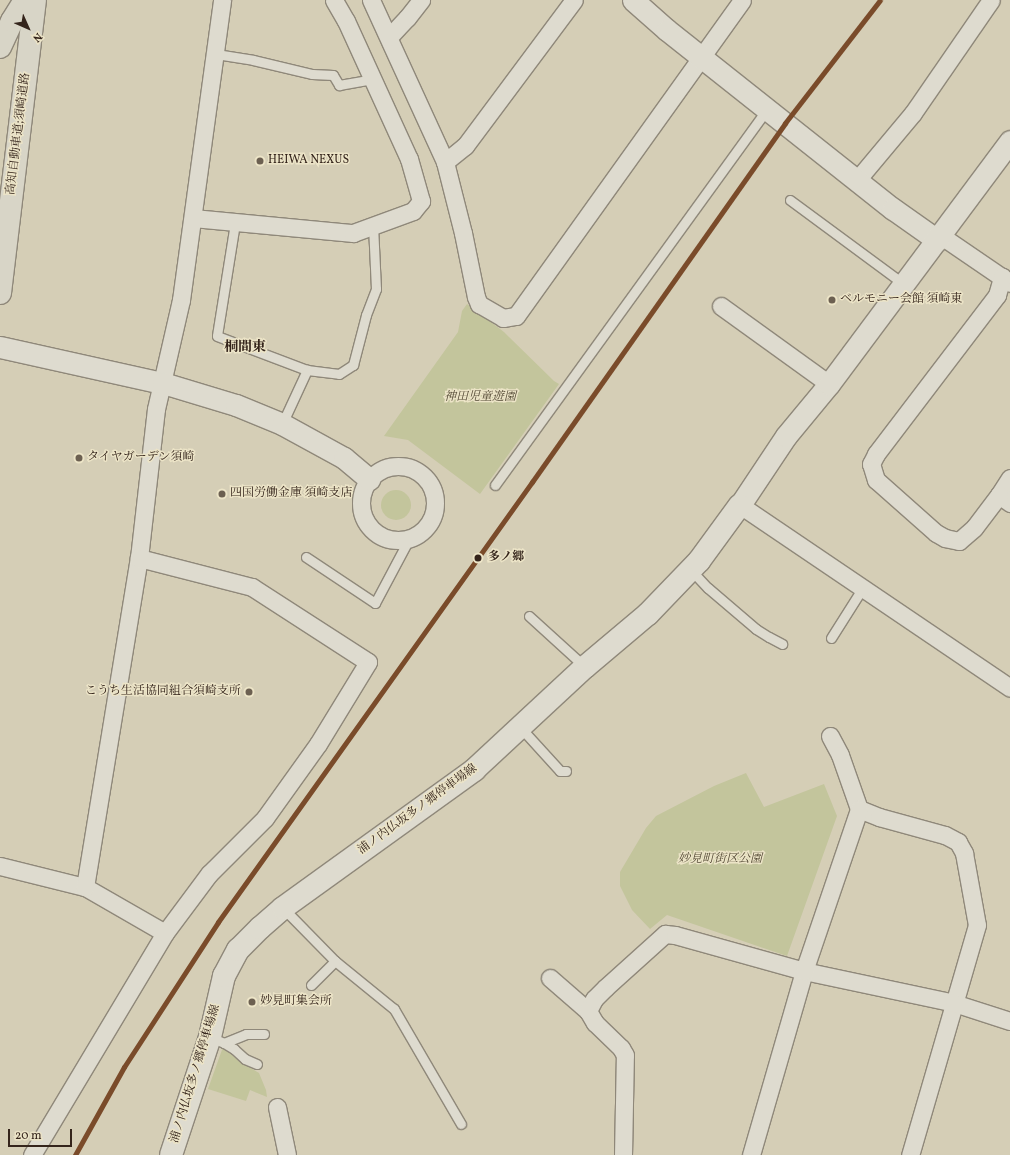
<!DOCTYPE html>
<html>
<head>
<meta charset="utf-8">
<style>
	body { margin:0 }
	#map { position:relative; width:1010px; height:1155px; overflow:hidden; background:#d5ceb6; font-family:Vollkorn,"Noto Serif JP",serif }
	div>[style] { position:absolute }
	.green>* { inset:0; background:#c3c59c }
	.round { border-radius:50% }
	.roads { filter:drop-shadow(1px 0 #8f887a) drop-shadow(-1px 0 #8f887a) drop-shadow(0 1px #8f887a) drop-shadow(0 -1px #8f887a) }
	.service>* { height:9px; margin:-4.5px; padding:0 4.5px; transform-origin:4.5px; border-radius:4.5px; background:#dedbcf }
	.minor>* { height:17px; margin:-8.5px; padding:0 8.5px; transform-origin:8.5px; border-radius:8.5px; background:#dedbcf }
	.minor>.ring { margin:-8.5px; padding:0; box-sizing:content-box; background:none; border:17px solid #dedbcf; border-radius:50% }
	.tertiary>* { height:21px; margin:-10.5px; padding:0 10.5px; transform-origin:10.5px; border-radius:10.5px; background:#dedbcf }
	.secondary>* { height:22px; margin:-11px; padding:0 11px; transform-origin:11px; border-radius:11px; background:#dedbcf }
	.trunk>* { height:22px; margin:-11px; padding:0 11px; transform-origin:11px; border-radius:11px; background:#d8d5c7 }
	.motorway>* { height:22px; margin:-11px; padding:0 11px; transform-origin:11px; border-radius:11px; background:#d8d5c7 }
	.rail-1>* { height:5px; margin:-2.5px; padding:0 2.5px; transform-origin:2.5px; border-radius:2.5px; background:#7a4b2a }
	.dots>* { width:11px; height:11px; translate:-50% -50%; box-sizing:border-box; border:2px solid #ece4c7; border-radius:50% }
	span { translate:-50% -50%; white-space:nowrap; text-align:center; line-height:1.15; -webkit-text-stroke:3px #ece4c7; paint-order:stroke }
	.street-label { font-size:12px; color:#34241b }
	.poi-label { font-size:12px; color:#34241b }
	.left { translate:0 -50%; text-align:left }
	.right { translate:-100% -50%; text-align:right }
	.park-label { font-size:12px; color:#544a36; font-style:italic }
	.stop-label { font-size:12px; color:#34241b; font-weight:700 }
	.quarter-label { font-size:14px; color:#34241b; font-weight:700 }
	.north { position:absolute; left:8px; top:8px; width:40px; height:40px; -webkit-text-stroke:3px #ece4c7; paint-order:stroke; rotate:135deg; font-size:11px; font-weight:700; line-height:16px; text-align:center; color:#34241b }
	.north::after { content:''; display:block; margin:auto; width:14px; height:18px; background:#34241b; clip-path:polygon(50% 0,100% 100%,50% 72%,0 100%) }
	.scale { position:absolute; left:8px; top:1129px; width:64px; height:18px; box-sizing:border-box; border:2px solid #34241b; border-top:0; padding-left:5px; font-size:12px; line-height:14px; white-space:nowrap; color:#34241b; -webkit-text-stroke:3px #ece4c7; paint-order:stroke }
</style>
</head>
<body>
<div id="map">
	<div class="green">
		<i style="clip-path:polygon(467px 304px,504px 332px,554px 381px,559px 384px,480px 494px,408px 440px,384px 436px,458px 332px,462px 311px)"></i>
		<i class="round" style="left:381px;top:490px;width:30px;height:30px"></i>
		<i style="clip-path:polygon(746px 773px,764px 807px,824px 784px,837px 816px,787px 956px,667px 915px,650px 929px,632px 910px,620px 886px,620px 872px,646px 828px,656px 816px,714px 786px)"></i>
		<i style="clip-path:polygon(223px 1047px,238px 1060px,259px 1073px,266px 1090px,267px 1097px,250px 1090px,246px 1101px,208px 1089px)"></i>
	</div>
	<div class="roads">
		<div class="service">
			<i style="left:216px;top:54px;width:37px;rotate:9deg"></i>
			<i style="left:253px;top:60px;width:61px;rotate:13.3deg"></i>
			<i style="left:312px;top:74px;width:21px;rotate:3deg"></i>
			<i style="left:333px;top:75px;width:12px;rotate:59deg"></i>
			<i style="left:339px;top:85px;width:34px;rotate:-10deg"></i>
			<i style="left:790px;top:200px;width:142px;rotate:36.4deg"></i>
			<i style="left:235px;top:223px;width:114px;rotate:99.1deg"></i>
			<i style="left:217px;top:336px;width:96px;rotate:20.7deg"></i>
			<i style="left:282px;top:424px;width:60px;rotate:-65.2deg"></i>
			<i style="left:307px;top:370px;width:32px;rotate:7deg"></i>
			<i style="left:339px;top:374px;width:17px;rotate:-33deg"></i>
			<i style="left:353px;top:365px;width:52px;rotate:-75.4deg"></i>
			<i style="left:366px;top:315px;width:28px;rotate:-69deg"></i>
			<i style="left:376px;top:289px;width:64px;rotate:-92.7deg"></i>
			<i style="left:495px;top:485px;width:464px;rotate:-54.1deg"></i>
			<i style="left:306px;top:557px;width:83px;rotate:33.7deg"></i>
			<i style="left:375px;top:603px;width:72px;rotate:-62deg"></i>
			<i style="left:690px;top:569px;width:26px;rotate:47deg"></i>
			<i style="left:708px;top:588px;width:63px;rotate:40.5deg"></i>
			<i style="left:756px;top:629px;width:15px;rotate:32deg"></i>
			<i style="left:769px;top:637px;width:15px;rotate:28deg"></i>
			<i style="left:529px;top:616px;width:76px;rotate:42.3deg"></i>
			<i style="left:831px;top:638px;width:58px;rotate:-57.7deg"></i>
			<i style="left:520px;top:727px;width:59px;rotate:47.7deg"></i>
			<i style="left:560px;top:771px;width:6px"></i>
			<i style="left:283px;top:908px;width:74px;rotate:45.5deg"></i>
			<i style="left:335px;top:961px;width:76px;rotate:39.1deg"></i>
			<i style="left:394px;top:1009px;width:133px;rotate:59.8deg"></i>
			<i style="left:311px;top:985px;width:34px;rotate:-45deg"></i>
			<i style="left:210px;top:1037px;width:15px;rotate:23deg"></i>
			<i style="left:224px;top:1043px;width:24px;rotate:-22deg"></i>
			<i style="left:246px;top:1034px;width:18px"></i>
			<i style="left:224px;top:1043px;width:12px;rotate:31deg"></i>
			<i style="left:234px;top:1049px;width:15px;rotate:42deg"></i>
			<i style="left:245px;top:1059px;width:13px;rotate:23deg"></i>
		</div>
		<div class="minor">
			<i style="left:371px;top:0;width:178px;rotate:65.4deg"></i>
			<i style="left:445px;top:162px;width:73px;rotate:75.8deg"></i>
			<i style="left:463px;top:233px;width:65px;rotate:78.5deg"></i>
			<i style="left:476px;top:297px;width:8px;rotate:67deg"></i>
			<i style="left:479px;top:304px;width:28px;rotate:30deg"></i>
			<i style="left:503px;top:318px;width:13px;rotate:-9deg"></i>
			<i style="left:516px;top:316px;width:388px;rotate:-54.4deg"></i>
			<i style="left:389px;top:37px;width:26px;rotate:-47deg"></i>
			<i style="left:407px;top:18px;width:23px;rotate:-52deg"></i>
			<i style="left:445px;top:162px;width:26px;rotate:-39deg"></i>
			<i style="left:465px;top:146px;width:182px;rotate:-53.3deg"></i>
			<i style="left:857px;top:180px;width:87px;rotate:-50.1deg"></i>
			<i style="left:913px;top:113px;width:137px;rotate:-55.4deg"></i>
			<i style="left:193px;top:218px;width:161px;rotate:5.4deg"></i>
			<i style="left:353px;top:233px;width:64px;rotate:-20.1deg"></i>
			<i style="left:413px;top:211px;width:13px;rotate:-51deg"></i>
			<i style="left:421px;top:201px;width:44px;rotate:-105.9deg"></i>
			<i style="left:409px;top:159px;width:152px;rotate:-114.5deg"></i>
			<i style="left:346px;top:21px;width:24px;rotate:-120deg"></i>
			<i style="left:940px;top:235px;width:85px;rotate:34.4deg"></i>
			<i style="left:721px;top:306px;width:133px;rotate:35.8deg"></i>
			<i class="ring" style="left:361px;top:466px;width:57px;height:57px"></i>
			<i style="left:1010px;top:478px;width:20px;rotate:123deg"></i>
			<i style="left:999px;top:495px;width:14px;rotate:36deg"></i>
			<i style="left:999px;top:495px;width:41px;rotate:127.1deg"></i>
			<i style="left:974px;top:528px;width:20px;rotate:139deg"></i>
			<i style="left:959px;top:541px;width:14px;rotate:-168deg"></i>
			<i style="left:945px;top:538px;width:10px;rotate:-151deg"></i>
			<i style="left:936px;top:533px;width:80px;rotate:-138.5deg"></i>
			<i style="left:876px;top:480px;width:17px;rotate:-107deg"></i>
			<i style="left:871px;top:464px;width:11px;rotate:-63deg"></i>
			<i style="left:876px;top:454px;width:200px;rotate:-52.7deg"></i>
			<i style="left:997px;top:295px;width:19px;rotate:-74deg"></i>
			<i style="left:740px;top:505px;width:326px;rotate:34.1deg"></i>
			<i style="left:830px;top:736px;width:21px;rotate:62deg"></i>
			<i style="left:840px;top:755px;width:57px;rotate:70.6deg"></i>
			<i style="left:859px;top:809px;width:22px;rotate:22deg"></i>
			<i style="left:879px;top:817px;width:68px;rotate:15.3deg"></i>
			<i style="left:945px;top:835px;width:15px;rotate:28deg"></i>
			<i style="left:958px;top:842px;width:13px;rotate:61deg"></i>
			<i style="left:964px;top:853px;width:73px;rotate:79.8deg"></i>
			<i style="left:977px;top:925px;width:240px;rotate:106.2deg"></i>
			<i style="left:0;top:866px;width:88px;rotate:13.9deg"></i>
			<i style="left:85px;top:887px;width:92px;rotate:29.9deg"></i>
			<i style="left:85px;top:887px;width:333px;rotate:-80.7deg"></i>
			<i style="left:139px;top:558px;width:150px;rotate:-83.5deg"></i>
			<i style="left:156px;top:409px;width:112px;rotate:-77.1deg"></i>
			<i style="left:181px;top:300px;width:303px;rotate:-82.2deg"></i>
			<i style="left:550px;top:978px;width:50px;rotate:41deg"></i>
			<i style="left:277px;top:1107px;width:49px;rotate:78.2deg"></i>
			<i style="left:32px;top:1155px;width:259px;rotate:-59.1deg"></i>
			<i style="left:165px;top:933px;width:74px;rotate:-53.3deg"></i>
			<i style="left:209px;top:874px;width:79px;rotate:-45deg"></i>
			<i style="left:265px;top:818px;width:91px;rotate:-54.4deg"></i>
			<i style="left:318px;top:744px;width:96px;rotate:-58.6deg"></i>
			<i style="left:368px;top:662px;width:138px;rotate:-147.1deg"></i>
			<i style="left:252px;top:587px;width:117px;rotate:-165.6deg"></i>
			<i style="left:623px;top:1155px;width:100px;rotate:-88.9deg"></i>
			<i style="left:625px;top:1055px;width:8px;rotate:-120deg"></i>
			<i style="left:621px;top:1048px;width:36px;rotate:-136deg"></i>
			<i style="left:595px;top:1023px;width:14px;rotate:-120deg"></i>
			<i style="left:588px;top:1011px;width:13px;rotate:-63deg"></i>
			<i style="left:594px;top:999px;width:16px;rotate:-45deg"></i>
			<i style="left:605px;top:988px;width:81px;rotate:-42deg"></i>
			<i style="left:665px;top:934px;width:10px;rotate:6deg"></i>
			<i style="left:675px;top:935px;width:134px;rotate:15.6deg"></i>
			<i style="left:804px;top:971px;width:153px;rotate:12deg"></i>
			<i style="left:954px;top:1003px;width:59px;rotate:17.8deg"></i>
			<i style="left:751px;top:1155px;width:191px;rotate:-73.9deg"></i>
			<i style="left:804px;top:971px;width:171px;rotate:-71.2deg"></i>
		</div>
		<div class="tertiary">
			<i style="left:633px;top:0;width:45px;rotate:41.4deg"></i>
			<i style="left:667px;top:30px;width:288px;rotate:38.4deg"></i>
			<i style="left:893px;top:209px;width:54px;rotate:35.2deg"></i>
			<i style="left:0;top:347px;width:167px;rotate:12.5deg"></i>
			<i style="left:163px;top:383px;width:76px;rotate:16.8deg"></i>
			<i style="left:236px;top:405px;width:50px;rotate:22.4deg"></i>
			<i style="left:282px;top:424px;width:71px;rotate:28.7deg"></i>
			<i style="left:344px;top:458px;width:33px;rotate:40deg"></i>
			<i style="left:740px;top:505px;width:83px;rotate:-56.3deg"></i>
			<i style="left:786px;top:436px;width:67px;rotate:-50.4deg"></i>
			<i style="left:829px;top:384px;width:303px;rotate:-53.3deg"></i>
		</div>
		<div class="secondary">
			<i style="left:171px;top:1155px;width:124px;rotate:-71.7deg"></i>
			<i style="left:210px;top:1037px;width:63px;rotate:-77.1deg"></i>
			<i style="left:224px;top:976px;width:30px;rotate:-62deg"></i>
			<i style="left:238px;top:950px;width:31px;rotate:-45deg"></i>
			<i style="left:260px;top:928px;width:30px;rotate:-41deg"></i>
			<i style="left:283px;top:908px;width:236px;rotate:-35.8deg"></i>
			<i style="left:474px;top:770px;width:151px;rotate:-42.9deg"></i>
			<i style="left:585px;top:667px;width:82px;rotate:-40.1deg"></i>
			<i style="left:648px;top:614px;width:74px;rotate:-46.1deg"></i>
			<i style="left:699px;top:561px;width:69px;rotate:-53.8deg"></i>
		</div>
		<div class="trunk">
			<i style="left:0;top:47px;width:29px;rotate:-65deg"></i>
			<i style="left:12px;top:21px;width:25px;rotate:-58deg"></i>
		</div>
		<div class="motorway">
			<i style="left:0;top:293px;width:295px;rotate:-83.2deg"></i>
		</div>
	</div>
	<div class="rail-1">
		<i style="left:75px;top:1155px;width:101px;rotate:-60.9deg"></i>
		<i style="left:124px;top:1067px;width:173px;rotate:-57deg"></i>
		<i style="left:218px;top:922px;width:541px;rotate:-54.49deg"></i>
		<i style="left:532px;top:482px;width:439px;rotate:-54.8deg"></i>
		<i style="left:785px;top:123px;width:155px;rotate:-52.3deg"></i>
	</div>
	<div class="dots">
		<i style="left:260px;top:161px;background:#6c6051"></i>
		<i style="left:832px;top:300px;background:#6c6051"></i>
		<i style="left:79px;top:458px;background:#6c6051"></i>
		<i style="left:222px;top:494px;background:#6c6051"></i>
		<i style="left:478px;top:558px;background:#34241b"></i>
		<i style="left:249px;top:692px;background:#6c6051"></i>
		<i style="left:252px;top:1002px;background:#6c6051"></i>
	</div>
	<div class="street-label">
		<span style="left:19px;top:134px;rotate:-83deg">高知自動車道;須崎道路</span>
		<span style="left:418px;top:810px;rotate:-36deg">浦ノ内仏坂多ノ郷停車場線</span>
		<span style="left:196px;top:1074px;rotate:-73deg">浦ノ内仏坂多ノ郷停車場線</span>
	</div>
	<div class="poi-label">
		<span class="left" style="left:268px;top:161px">HEIWA NEXUS</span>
		<span class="left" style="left:840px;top:300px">ベルモニー会館 須崎東</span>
		<span class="left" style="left:87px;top:458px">タイヤガーデン須崎</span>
		<span class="left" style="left:230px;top:494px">四国労働金庫 須崎支店</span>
		<span class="right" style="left:241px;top:692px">こうち生活協同組合須崎支所</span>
		<span class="left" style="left:260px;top:1002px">妙見町集会所</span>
	</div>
	<div class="park-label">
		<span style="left:480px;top:398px">神田児童遊園</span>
		<span style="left:720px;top:860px">妙見町街区公園</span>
	</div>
	<div class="stop-label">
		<span class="left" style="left:488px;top:558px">多ノ郷</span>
	</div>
	<div class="quarter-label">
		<span style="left:245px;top:348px">桐間東</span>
	</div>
	<div class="north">N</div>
	<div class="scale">20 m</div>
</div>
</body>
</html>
